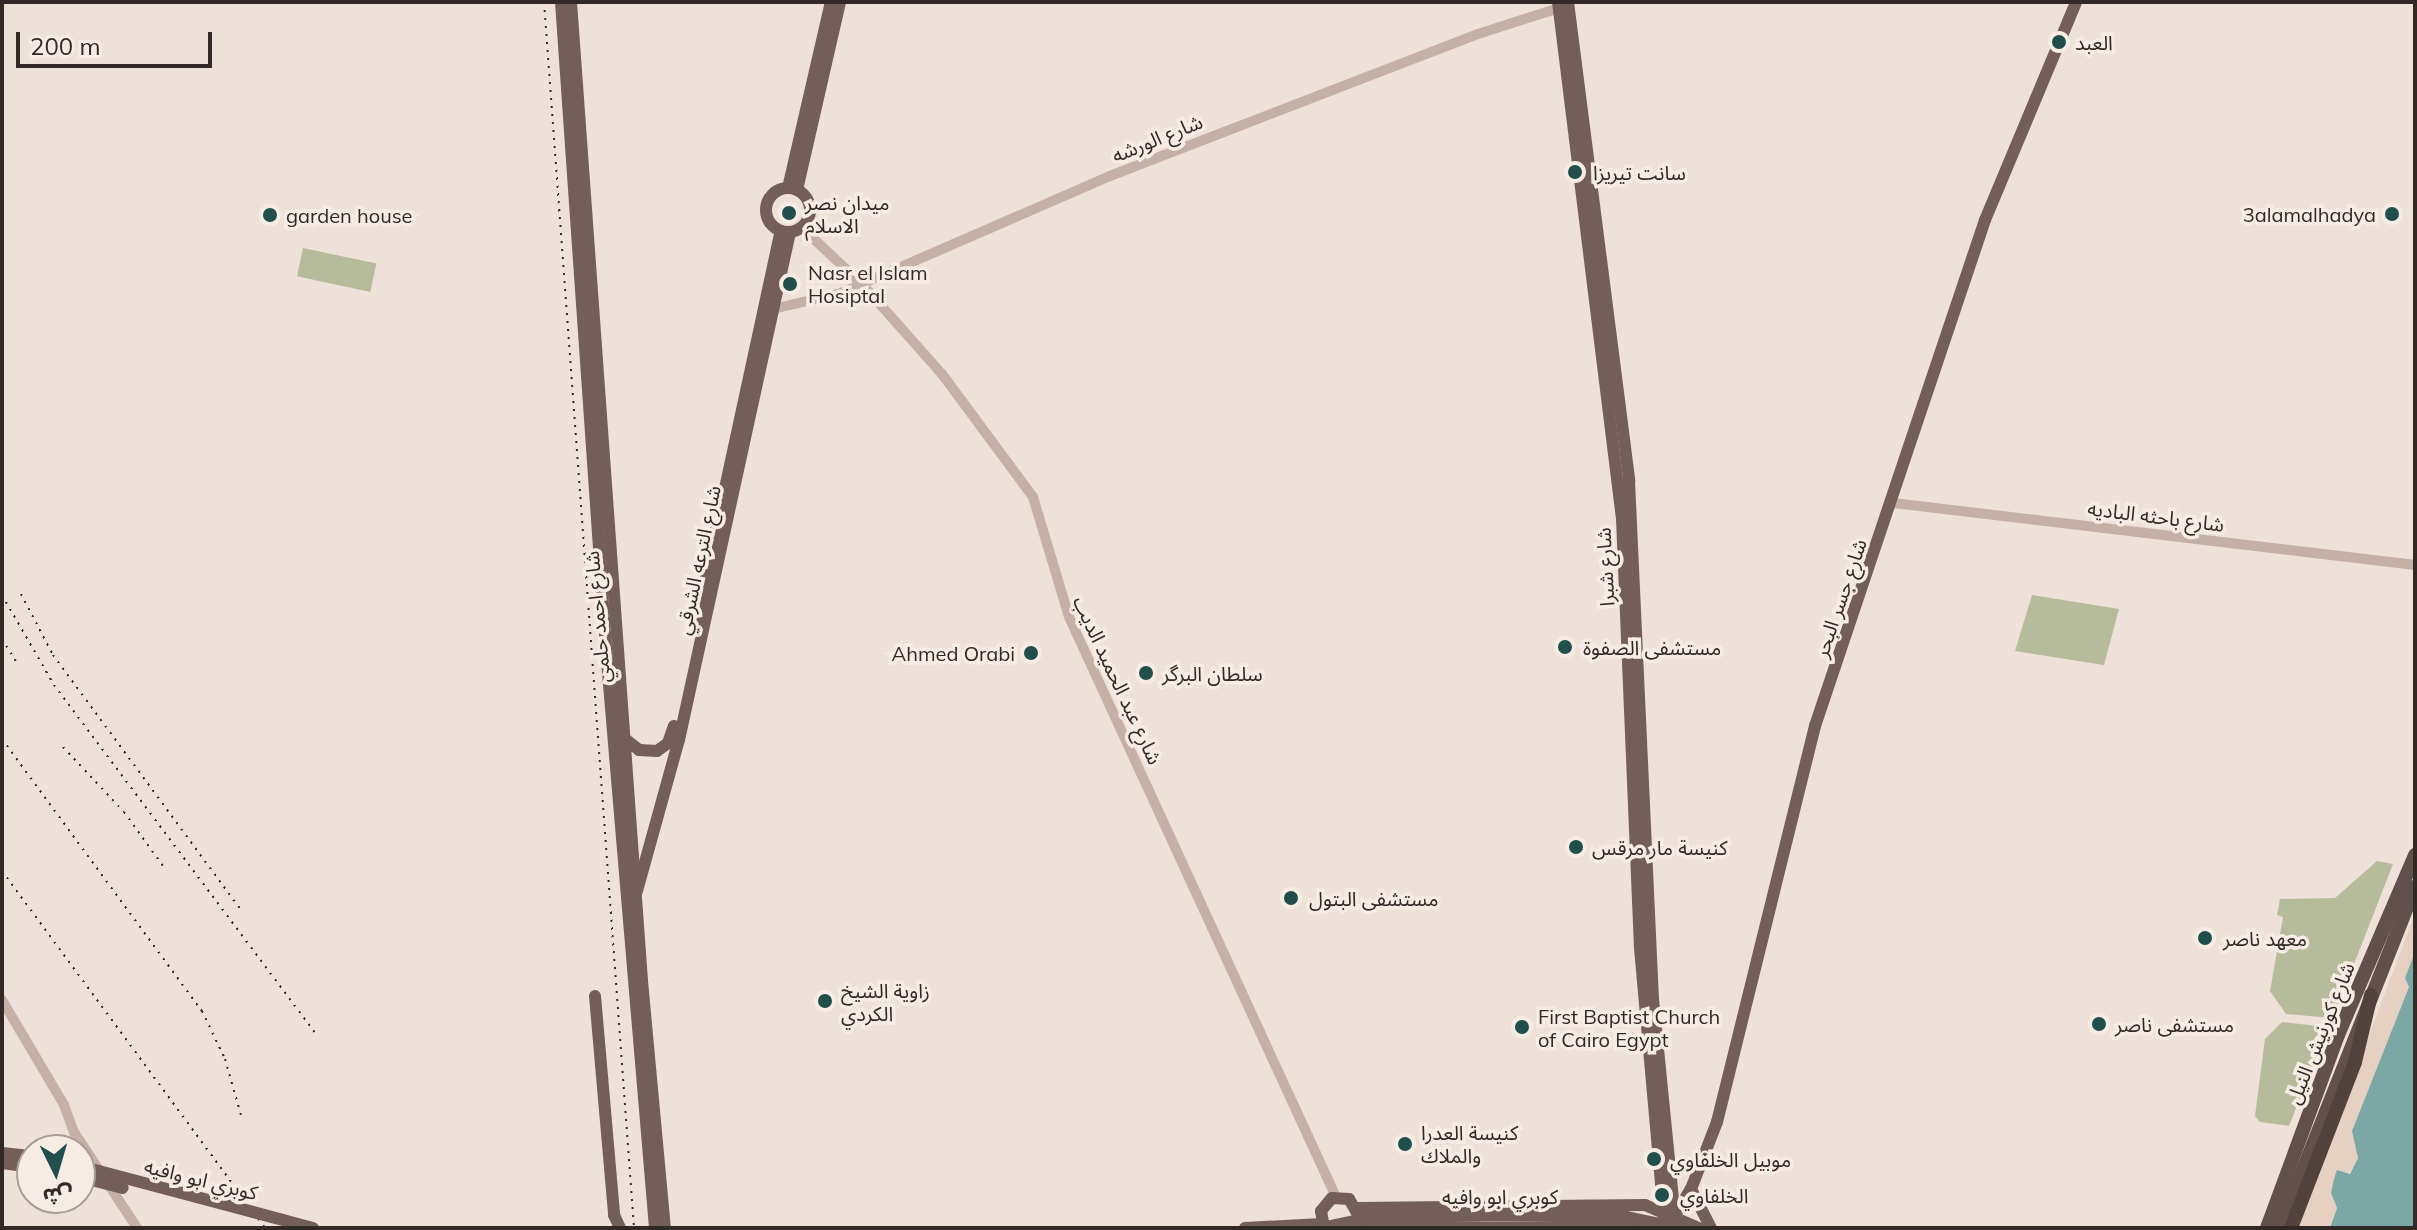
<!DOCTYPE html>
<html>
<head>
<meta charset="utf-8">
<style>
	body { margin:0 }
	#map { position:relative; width:2417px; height:1230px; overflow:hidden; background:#eee1d9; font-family:Mulish,"Noto Sans Arabic",sans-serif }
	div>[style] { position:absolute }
	.green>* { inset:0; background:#b6bc9b; transform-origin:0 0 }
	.plaza>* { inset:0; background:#e5d0c2 }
	.water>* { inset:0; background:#7ba8a4 }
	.tertiary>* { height:10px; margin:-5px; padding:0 5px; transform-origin:5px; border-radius:5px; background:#c5b0a7 }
	.primary>* { height:12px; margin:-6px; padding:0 6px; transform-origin:6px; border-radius:6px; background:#735e59 }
	.primary>.ring { margin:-6px; padding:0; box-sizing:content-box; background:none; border:12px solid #735e59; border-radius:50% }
	.trunk>* { height:14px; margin:-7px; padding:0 7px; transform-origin:7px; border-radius:7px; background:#62504c }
	.motorway>* { height:14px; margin:-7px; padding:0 7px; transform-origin:7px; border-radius:7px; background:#52423e }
	.rail>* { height:2px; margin-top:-1px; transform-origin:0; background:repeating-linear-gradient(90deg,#322927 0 2px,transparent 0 8px) }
	.primary-bridge>* { height:12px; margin:-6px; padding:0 6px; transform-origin:6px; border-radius:6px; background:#735e59 }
	.dots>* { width:22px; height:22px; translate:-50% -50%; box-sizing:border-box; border:4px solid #f7ece5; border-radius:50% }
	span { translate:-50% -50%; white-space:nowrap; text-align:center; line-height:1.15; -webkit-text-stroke:7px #f7ece5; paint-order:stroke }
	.poi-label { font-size:20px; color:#322927 }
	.left { translate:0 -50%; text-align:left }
	.right { translate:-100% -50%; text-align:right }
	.street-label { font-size:20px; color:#322927 }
	.frame { position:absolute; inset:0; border:4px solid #322927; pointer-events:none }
	.north { position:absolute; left:16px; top:1134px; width:80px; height:80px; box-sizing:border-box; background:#f7ece5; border:2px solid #a89e99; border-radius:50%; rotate:175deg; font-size:22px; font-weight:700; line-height:32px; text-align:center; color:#322927 }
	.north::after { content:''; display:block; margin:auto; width:28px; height:36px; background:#204f4c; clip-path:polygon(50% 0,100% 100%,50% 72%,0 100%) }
	.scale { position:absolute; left:16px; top:32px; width:196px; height:36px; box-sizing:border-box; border:4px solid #322927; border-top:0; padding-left:10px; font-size:24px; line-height:28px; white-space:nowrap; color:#322927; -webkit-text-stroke:6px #f7ece5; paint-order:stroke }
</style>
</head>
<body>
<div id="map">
	<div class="green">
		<i style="left:303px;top:248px;width:75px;height:29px;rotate:12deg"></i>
		<i style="clip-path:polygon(2032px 595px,2119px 609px,2104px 665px,2015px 651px)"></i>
		<i style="clip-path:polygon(2377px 861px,2393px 864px,2333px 1018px,2286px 1014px,2270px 991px,2283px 917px,2277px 915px,2280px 899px,2335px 898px)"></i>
		<i style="clip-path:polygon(2282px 1022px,2328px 1027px,2289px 1126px,2260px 1122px,2255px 1116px,2265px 1039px)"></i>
	</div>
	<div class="plaza">
		<i style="clip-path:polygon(2415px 914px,2415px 952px,2405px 978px,2409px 987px,2352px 1131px,2358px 1157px,2349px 1174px,2338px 1170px,2331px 1193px,2337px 1208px,2330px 1228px,2296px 1228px)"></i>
	</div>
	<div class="water">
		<i style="clip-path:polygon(2415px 952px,2415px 1228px,2330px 1228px,2337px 1208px,2331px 1193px,2334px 1179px,2337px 1170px,2350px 1174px,2358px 1158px,2352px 1131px,2409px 987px,2405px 978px)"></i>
	</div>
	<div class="tertiary">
		<i style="left:801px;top:227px;width:83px;rotate:43.1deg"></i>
		<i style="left:862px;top:284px;width:120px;rotate:48.4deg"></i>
		<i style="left:942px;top:374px;width:153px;rotate:53.5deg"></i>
		<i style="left:1033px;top:497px;width:125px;rotate:73.3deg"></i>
		<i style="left:1069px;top:617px;width:639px;rotate:65.28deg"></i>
		<i style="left:773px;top:309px;width:70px;rotate:-13.2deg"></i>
		<i style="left:841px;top:293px;width:293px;rotate:-23.5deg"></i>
		<i style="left:1110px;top:176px;width:394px;rotate:-21.1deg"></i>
		<i style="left:1478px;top:34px;width:85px;rotate:-17.8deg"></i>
		<i style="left:1893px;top:503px;width:526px;rotate:6.77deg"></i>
		<i style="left:2px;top:1000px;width:122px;rotate:59.4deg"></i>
		<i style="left:64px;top:1105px;width:29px;rotate:70deg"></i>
		<i style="left:74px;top:1132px;width:115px;rotate:56.7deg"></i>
	</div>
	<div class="primary">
		<i style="left:561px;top:2px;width:649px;rotate:86.02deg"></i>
		<i style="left:606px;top:649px;width:581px;rotate:85.16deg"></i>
		<i style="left:571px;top:2px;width:982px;rotate:85.85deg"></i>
		<i style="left:642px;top:981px;width:248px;rotate:84.7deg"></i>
		<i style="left:1558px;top:2px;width:521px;rotate:82.94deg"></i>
		<i style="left:1622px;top:519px;width:429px;rotate:87.6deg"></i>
		<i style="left:1640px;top:948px;width:281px;rotate:84.9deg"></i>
		<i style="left:1568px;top:2px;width:483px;rotate:82.7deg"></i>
		<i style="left:1629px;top:481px;width:519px;rotate:87.35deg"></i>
		<i style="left:1653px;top:999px;width:223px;rotate:84.3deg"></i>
		<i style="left:788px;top:188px;width:191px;rotate:-77deg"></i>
		<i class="ring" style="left:766px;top:188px;width:32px;height:32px"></i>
		<i style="left:797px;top:190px;width:193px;rotate:-77.1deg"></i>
		<i style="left:697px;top:618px;width:396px;rotate:-77.8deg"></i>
		<i style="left:625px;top:739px;width:18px;rotate:38deg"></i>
		<i style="left:639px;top:750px;width:18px;rotate:3deg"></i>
		<i style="left:657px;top:751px;width:14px;rotate:-36deg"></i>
		<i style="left:668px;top:743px;width:18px;rotate:-71deg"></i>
		<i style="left:637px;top:891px;width:157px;rotate:-74.5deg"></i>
		<i style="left:679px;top:740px;width:520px;rotate:-77.67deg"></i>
		<i style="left:595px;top:996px;width:220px;rotate:85deg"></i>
		<i style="left:614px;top:1215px;width:14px;rotate:65deg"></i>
		<i style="left:2px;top:1153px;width:30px;rotate:6deg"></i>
		<i style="left:2px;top:1163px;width:30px;rotate:8deg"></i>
		<i style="left:1691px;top:1189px;width:44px;rotate:62.9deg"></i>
		<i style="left:1357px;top:1208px;width:288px;rotate:-0.6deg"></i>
		<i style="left:1645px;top:1205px;width:59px;rotate:23.1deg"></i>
		<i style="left:1674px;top:1217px;width:33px;rotate:-59deg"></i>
		<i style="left:1691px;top:1189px;width:72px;rotate:-68.8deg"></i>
		<i style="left:1717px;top:1122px;width:408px;rotate:-76.1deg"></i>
		<i style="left:1815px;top:726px;width:534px;rotate:-71.43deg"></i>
		<i style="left:1985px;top:220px;width:236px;rotate:-67.3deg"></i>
		<i style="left:1356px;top:1227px;width:297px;rotate:0.2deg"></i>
		<i style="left:1245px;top:1228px;width:77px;rotate:-3deg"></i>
		<i style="left:1324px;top:1228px;width:17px;rotate:-100deg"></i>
		<i style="left:1321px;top:1211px;width:17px;rotate:-50deg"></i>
		<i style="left:1332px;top:1198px;width:17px;rotate:3deg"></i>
		<i style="left:1349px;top:1199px;width:20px;rotate:60deg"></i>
	</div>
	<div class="trunk">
		<i style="left:2267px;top:1228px;width:206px;rotate:-69.8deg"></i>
		<i style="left:2338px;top:1035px;width:196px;rotate:-66.8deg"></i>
		<i style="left:2280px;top:1228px;width:367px;rotate:-68.4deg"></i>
	</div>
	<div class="motorway">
		<i style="left:2291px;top:1228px;width:178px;rotate:-68.9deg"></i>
		<i style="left:2355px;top:1062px;width:69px;rotate:-76.6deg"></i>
	</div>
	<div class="rail">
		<i style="left:544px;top:2px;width:1229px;rotate:85.8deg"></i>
		<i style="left:21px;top:594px;width:69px;rotate:62.3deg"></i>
		<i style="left:53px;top:655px;width:317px;rotate:53.6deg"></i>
		<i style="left:2px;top:595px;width:104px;rotate:60deg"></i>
		<i style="left:54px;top:685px;width:439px;rotate:53.1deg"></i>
		<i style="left:2px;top:639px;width:26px;rotate:58deg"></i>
		<i style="left:2px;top:739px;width:338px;rotate:53.7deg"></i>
		<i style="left:202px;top:1011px;width:53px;rotate:64.4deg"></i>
		<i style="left:225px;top:1059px;width:58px;rotate:74.1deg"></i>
		<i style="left:63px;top:747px;width:89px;rotate:46.8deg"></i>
		<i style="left:124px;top:812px;width:72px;rotate:54.1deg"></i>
		<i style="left:2px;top:871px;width:443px;rotate:53.6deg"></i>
	</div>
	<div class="primary-bridge">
		<i style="left:80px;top:1166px;width:241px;rotate:14.9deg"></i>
		<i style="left:80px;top:1177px;width:44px;rotate:14.3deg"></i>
		<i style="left:1321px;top:1228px;width:48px;rotate:-12deg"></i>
		<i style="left:1368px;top:1218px;width:120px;rotate:-1.4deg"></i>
		<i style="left:1488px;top:1215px;width:139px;rotate:0.8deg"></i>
		<i style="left:1627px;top:1217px;width:52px;rotate:12.2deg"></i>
	</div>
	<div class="dots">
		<i style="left:2059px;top:42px;background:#204f4c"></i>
		<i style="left:1575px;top:172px;background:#204f4c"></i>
		<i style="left:789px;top:213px;background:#204f4c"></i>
		<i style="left:2392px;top:214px;background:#204f4c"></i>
		<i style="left:270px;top:215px;background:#204f4c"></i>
		<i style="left:790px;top:284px;background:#204f4c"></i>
		<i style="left:1565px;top:647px;background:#204f4c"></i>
		<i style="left:1031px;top:653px;background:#204f4c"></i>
		<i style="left:1146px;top:673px;background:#204f4c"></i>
		<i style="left:1576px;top:847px;background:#204f4c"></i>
		<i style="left:1291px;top:898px;background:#204f4c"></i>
		<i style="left:2205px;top:938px;background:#204f4c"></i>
		<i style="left:825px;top:1001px;background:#204f4c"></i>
		<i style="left:2099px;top:1024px;background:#204f4c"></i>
		<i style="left:1522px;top:1027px;background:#204f4c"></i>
		<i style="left:1405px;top:1144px;background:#204f4c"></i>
		<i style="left:1654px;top:1159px;background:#204f4c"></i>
		<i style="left:1662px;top:1195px;background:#204f4c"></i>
	</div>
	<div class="poi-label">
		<span class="left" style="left:2075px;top:42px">العبد</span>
		<span class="left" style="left:1593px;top:172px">سانت تيريزا</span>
		<span class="left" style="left:805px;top:214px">ميدان نصر<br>الاسلام</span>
		<span class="right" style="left:2376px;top:214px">3alamalhadya</span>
		<span class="left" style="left:286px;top:215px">garden house</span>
		<span class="left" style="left:808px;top:284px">Nasr el Islam<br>Hosiptal</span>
		<span class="left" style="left:1583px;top:647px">مستشفى الصفوة</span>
		<span class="right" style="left:1015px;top:653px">Ahmed Orabi</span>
		<span class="left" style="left:1162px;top:673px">سلطان البرگر</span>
		<span class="left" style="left:1592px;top:847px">كنيسة مار مرقس</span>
		<span class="left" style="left:1309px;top:898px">مستشفى البتول</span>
		<span class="left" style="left:2223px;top:938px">معهد ناصر</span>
		<span class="left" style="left:841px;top:1002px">زاوية الشيخ<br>الكردي</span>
		<span class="left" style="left:1538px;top:1028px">First Baptist Church<br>of Cairo Egypt</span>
		<span class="left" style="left:2115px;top:1024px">مستشفى ناصر</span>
		<span class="left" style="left:1421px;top:1144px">كنيسة العدرا<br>والملاك</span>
		<span class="left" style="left:1670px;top:1159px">موبيل الخلفاوي</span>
		<span class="left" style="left:1680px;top:1195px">الخلفاوي</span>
	</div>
	<div class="street-label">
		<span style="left:1157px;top:138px;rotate:-22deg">شارع الورشه</span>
		<span style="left:2156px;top:516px;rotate:7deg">شارع باحثه الباديه</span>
		<span style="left:698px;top:560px;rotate:-78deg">شارع الترعه الشرقي</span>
		<span style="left:1605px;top:567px;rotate:-93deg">شارع شبرا</span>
		<span style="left:1840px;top:598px;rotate:-71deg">شارع جسر البحر</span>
		<span style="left:597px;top:617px;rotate:-95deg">شارع احمد حلمي</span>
		<span style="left:1118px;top:680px;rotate:65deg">شارع عبد الحميد الديب</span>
		<span style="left:2320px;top:1033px;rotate:-68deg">شارع كورنيش النيل</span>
		<span style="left:201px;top:1179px;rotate:14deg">كوبري ابو وافيه</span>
		<span style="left:1500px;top:1196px">كوبري ابو وافيه</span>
	</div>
	<div class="frame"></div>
	<div class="north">ش</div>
	<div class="scale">200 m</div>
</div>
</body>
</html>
